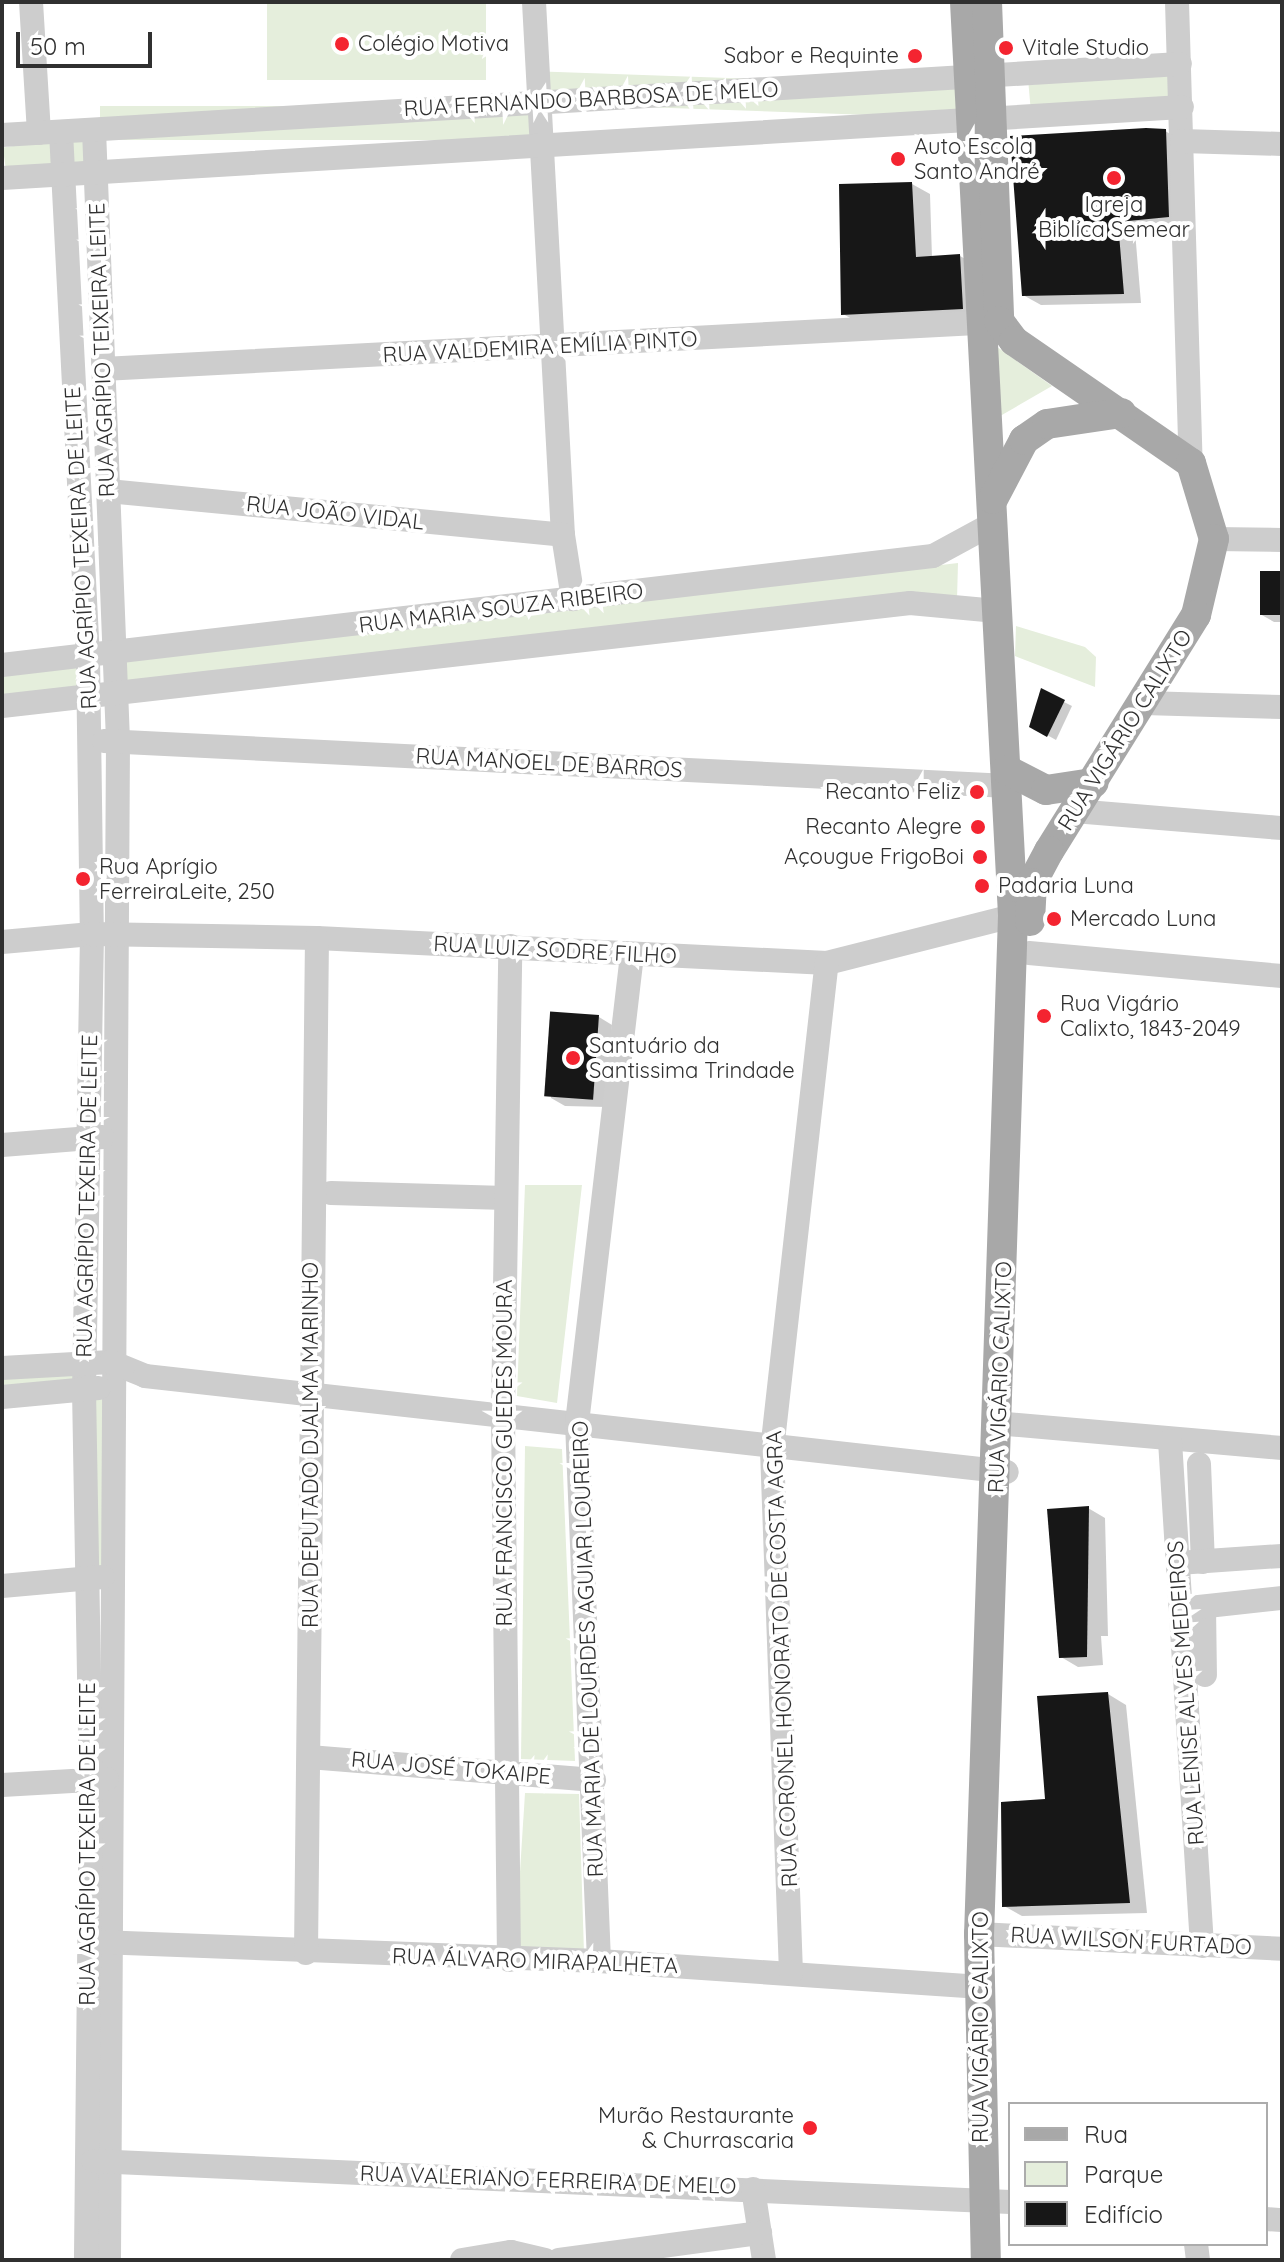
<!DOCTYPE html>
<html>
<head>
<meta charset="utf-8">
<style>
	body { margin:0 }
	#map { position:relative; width:1284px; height:2262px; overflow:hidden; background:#fff; font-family:Quicksand,sans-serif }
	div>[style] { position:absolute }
	.green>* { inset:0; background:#e5eedc; transform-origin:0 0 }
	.shadow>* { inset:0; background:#0003 }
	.building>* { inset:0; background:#171717; transform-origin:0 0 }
	.minor>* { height:24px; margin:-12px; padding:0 12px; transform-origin:12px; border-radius:12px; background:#cdcdcd }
	.major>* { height:30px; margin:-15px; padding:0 15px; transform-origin:15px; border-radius:15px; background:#a8a8a8 }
	.dots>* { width:22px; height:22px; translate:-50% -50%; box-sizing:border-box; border:4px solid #fff; border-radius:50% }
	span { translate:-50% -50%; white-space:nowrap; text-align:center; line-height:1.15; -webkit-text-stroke:8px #fff; paint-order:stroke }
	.poi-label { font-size:22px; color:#303030 }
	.left { translate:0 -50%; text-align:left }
	.right { translate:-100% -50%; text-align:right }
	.street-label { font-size:22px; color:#303030 }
	.frame { position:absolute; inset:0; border:4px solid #303030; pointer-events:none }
	.legend { position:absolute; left:1008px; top:2102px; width:260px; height:144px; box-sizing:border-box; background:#fff; border:2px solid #acacac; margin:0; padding:10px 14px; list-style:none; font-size:24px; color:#303030 }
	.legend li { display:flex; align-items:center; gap:16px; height:40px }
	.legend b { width:40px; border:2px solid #acacac }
	.scale { position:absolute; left:16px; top:32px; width:136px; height:36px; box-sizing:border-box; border:4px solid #303030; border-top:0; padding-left:10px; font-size:24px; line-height:28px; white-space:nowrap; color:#303030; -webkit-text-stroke:6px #fff; paint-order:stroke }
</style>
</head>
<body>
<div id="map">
	<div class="green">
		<i style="left:267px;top:2px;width:219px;height:78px"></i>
		<i style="left:1175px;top:72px;width:32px;height:147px;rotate:85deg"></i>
		<i style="left:959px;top:86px;width:32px;height:416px;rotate:92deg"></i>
		<i style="left:535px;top:106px;width:34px;height:435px;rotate:90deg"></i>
		<i style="left:85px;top:136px;width:28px;height:83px;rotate:82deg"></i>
		<i style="clip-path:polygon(983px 337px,1052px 386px,988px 423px)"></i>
		<i style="clip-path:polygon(958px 563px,957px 599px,125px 689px,121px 661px)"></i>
		<i style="clip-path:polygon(1016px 626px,1085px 647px,1096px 657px,1095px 687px,1015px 656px)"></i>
		<i style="clip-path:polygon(82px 665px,80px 693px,2px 699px,2px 673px)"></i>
		<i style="clip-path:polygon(525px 1185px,582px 1185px,557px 1403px,517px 1396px)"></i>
		<i style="left:76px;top:1367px;width:18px;height:74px;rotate:84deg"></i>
		<i style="left:106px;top:1394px;width:176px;height:17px;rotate:89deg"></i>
		<i style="clip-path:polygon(525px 1446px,562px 1449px,575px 1761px,521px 1759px)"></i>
		<i style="clip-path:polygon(525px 1793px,579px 1794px,584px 1953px,515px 1950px)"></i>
	</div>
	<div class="shadow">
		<i style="clip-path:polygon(1165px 131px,1183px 141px,1185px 226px,1135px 231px,1141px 303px,1041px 305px,1023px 295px)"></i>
		<i style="clip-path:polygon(912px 184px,930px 194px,932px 258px,960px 256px,978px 266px,980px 318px,861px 324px,843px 314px)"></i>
		<i style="clip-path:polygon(1282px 573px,1282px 622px,1274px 622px,1260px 614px)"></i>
		<i style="clip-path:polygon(1042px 691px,1072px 706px,1056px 740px,1031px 726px)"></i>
		<i style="clip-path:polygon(599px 1017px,612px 1025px,606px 1107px,565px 1106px,551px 1098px,552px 1018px)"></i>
		<i style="clip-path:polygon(1088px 1508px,1105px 1518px,1108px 1636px,1101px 1636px,1103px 1665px,1078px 1667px,1061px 1657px)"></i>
		<i style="clip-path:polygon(1108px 1694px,1126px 1705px,1147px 1913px,1022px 1916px,1004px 1906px,1047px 1801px)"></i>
	</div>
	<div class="building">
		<i style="clip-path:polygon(1146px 128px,1166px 129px,1169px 217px,1118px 222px,1124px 294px,1022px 296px,1010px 136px)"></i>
		<i style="clip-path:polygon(912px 182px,916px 257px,960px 254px,963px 309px,841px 315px,839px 184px)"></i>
		<i style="left:1260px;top:571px;width:22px;height:44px"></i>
		<i style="clip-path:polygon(1041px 688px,1065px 700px,1047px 737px,1029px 727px)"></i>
		<i style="left:599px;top:1015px;width:85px;height:49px;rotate:94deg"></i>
		<i style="clip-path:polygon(1089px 1506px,1087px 1657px,1059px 1658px,1047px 1509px)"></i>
		<i style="clip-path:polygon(1108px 1692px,1130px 1903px,1002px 1907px,1001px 1802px,1045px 1799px,1037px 1696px)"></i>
	</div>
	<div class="minor">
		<i style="left:31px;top:2px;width:131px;rotate:86.5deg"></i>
		<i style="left:534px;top:2px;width:534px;rotate:86.89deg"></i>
		<i style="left:563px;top:535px;width:65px;rotate:81.1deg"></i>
		<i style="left:1177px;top:2px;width:461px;rotate:88.3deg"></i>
		<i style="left:94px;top:130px;width:611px;rotate:87.75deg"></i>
		<i style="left:118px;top:741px;width:1519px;rotate:90.34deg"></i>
		<i style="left:61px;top:132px;width:526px;rotate:87.06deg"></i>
		<i style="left:88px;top:657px;width:277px;rotate:89.2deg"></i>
		<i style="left:92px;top:934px;width:455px;rotate:91deg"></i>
		<i style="left:84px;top:1389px;width:390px;rotate:89deg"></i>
		<i style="left:91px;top:1779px;width:481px;rotate:90.6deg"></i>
		<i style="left:2px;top:135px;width:1180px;rotate:-3.45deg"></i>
		<i style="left:1182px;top:141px;width:100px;rotate:1.7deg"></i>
		<i style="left:2px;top:178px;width:1182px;rotate:-3.44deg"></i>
		<i style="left:103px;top:369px;width:875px;rotate:-3.01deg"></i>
		<i style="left:108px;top:491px;width:457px;rotate:5.5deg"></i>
		<i style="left:1214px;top:539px;width:68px;rotate:0.8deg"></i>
		<i style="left:2px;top:665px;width:937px;rotate:-6.68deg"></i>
		<i style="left:933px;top:556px;width:67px;rotate:-28.5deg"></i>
		<i style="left:1144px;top:703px;width:138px;rotate:1.7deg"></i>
		<i style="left:2px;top:706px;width:914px;rotate:-6.47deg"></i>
		<i style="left:910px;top:603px;width:87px;rotate:5.3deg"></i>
		<i style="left:104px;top:741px;width:905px;rotate:2.85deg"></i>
		<i style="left:1074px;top:811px;width:209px;rotate:4.7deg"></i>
		<i style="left:2px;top:942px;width:90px;rotate:-5.1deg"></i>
		<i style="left:92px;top:934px;width:225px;rotate:1deg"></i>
		<i style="left:317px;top:938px;width:511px;rotate:2.81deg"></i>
		<i style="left:827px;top:963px;width:192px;rotate:-14.2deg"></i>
		<i style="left:1029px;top:953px;width:254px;rotate:5.2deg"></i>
		<i style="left:2px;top:1145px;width:101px;rotate:-4.5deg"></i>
		<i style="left:331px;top:1193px;width:175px;rotate:1.6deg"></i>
		<i style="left:2px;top:1368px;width:109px;rotate:-3.2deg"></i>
		<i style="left:111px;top:1362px;width:37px;rotate:22deg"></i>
		<i style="left:145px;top:1376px;width:867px;rotate:6.35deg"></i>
		<i style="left:2px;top:1397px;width:97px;rotate:-5.3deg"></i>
		<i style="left:996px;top:1423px;width:287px;rotate:5deg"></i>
		<i style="left:1170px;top:1441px;width:506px;rotate:86.37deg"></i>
		<i style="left:1199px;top:1464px;width:98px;rotate:87.7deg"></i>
		<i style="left:1178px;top:1563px;width:104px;rotate:-3.9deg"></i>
		<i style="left:2px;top:1586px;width:101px;rotate:-5.1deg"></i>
		<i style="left:1204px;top:1607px;width:68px;rotate:89.2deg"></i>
		<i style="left:1180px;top:1609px;width:103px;rotate:-6.2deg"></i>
		<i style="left:309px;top:1757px;width:286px;rotate:4.6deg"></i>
		<i style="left:2px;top:1785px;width:105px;rotate:-3.3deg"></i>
		<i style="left:979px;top:1934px;width:303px;rotate:2.8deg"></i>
		<i style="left:99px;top:1942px;width:500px;rotate:2.18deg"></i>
		<i style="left:599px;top:1961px;width:383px;rotate:3.9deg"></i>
		<i style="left:306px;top:1953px;width:1015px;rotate:-89.38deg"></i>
		<i style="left:509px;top:1960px;width:545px;rotate:-90.63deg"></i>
		<i style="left:503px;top:1415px;width:469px;rotate:-89.1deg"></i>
		<i style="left:599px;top:1961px;width:538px;rotate:-92.34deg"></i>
		<i style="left:577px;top:1423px;width:470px;rotate:-83.3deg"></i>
		<i style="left:791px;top:1973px;width:523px;rotate:-92.08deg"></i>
		<i style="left:772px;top:1450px;width:490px;rotate:-83.6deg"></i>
		<i style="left:93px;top:2161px;width:918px;rotate:2.56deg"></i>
		<i style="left:753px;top:2189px;width:72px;rotate:81.2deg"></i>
		<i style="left:1266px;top:2219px;width:16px;rotate:4deg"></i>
		<i style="left:1196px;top:2244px;width:16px;rotate:83deg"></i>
		<i style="left:462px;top:2260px;width:50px;rotate:-9.3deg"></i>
		<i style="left:511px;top:2252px;width:35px;rotate:13deg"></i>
		<i style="left:559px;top:2260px;width:203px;rotate:-7.7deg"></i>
	</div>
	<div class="major">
		<i style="left:965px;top:2px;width:915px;rotate:86.99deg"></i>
		<i style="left:1013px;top:916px;width:1019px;rotate:91.91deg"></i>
		<i style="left:979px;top:1934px;width:326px;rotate:88.8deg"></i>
		<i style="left:987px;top:2px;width:319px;rotate:87.8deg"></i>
		<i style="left:999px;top:321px;width:25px;rotate:53deg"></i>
		<i style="left:1014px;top:341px;width:215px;rotate:34.6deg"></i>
		<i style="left:1191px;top:463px;width:79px;rotate:73.2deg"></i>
		<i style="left:1214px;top:539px;width:78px;rotate:103.3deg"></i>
		<i style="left:1196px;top:615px;width:278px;rotate:121.9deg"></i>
		<i style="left:1049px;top:851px;width:36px;rotate:118deg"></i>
		<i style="left:1032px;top:883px;width:38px;rotate:93deg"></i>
		<i style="left:993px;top:499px;width:67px;rotate:-62.3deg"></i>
		<i style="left:1024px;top:440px;width:28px;rotate:-35deg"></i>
		<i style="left:1047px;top:424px;width:75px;rotate:-8.5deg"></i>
		<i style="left:1007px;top:770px;width:44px;rotate:27.1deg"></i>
		<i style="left:1046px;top:790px;width:48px;rotate:-8.5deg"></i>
	</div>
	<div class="dots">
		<i style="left:342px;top:44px;background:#f42430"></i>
		<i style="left:1006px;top:48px;background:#f42430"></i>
		<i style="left:915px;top:56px;background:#f42430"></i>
		<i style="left:898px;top:159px;background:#f42430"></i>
		<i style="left:1114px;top:178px;background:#f42430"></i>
		<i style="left:977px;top:792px;background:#f42430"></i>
		<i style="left:978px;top:827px;background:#f42430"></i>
		<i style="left:980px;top:857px;background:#f42430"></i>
		<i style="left:83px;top:879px;background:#f42430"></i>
		<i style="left:982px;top:886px;background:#f42430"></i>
		<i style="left:1054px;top:919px;background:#f42430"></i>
		<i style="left:1044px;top:1016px;background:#f42430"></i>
		<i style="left:573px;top:1058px;background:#f42430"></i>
		<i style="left:810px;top:2128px;background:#f42430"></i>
	</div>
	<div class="poi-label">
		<span class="left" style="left:358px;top:44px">Colégio Motiva</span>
		<span class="left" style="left:1022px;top:48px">Vitale Studio</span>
		<span class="right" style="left:899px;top:56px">Sabor e Requinte</span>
		<span class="left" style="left:914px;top:159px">Auto Escola<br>Santo André</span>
		<span style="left:1114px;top:217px">Igreja<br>Biblíca Semear</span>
		<span class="right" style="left:961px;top:792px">Recanto Feliz</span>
		<span class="right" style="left:962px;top:827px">Recanto Alegre</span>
		<span class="right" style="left:964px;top:857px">Açougue FrigoBoi</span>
		<span class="left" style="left:99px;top:879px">Rua Aprígio<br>FerreiraLeite, 250</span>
		<span class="left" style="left:998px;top:886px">Padaria Luna</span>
		<span class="left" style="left:1070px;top:919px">Mercado Luna</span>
		<span class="left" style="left:1060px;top:1016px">Rua Vigário<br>Calixto, 1843-2049</span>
		<span class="left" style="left:589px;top:1058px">Santuário da<br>Santissima Trindade</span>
		<span class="right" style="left:794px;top:2128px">Murão Restaurante<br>&amp; Churrascaria</span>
	</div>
	<div class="street-label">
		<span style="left:591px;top:99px;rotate:-3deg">RUA FERNANDO BARBOSA DE MELO</span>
		<span style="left:540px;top:347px;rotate:-3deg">RUA VALDEMIRA EMÍLIA PINTO</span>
		<span style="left:102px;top:350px;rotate:-92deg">RUA AGRÍPIO TEIXEIRA LEITE</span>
		<span style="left:335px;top:513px;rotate:6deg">RUA JOÃO VIDAL</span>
		<span style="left:81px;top:548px;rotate:-93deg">RUA AGRÍPIO TEXEIRA DE LEITE</span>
		<span style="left:501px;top:608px;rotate:-7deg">RUA MARIA SOUZA RIBEIRO</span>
		<span style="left:1125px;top:730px;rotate:-58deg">RUA VIGÁRIO CALIXTO</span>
		<span style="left:549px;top:763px;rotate:3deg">RUA MANOEL DE BARROS</span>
		<span style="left:555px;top:950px;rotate:3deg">RUA LUIZ SODRE FILHO</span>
		<span style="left:87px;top:1196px;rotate:-89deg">RUA AGRÍPIO TEXEIRA DE LEITE</span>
		<span style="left:1000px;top:1377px;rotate:-88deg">RUA VIGÁRIO CALIXTO</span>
		<span style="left:311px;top:1445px;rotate:-90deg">RUA DEPUTADO DJALMA MARINHO</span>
		<span style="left:505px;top:1453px;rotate:-90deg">RUA FRANCISCO GUEDES MOURA</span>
		<span style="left:588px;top:1649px;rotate:-92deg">RUA MARIA DE LOURDES AGUIAR LOUREIRO</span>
		<span style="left:782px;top:1659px;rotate:-92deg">RUA CORONEL HONORATO DE COSTA AGRA</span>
		<span style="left:1186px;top:1693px;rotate:-94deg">RUA LENISE ALVES MEDEIROS</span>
		<span style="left:451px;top:1768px;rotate:5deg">RUA JOSÉ TOKAIPE</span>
		<span style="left:88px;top:1844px;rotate:-90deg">RUA AGRÍPIO TEXEIRA DE LEITE</span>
		<span style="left:1131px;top:1941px;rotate:3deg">RUA WILSON FURTADO</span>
		<span style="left:535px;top:1961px;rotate:2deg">RUA ÁLVARO MIRAPALHETA</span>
		<span style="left:981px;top:2027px;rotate:-90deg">RUA VIGÁRIO CALIXTO</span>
		<span style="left:548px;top:2180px;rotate:2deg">RUA VALERIANO FERREIRA DE MELO</span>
	</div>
	<div class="frame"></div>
	<ul class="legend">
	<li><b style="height:10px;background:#a8a8a8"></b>Rua</li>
	<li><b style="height:22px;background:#e5eedc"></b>Parque</li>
	<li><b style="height:22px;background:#171717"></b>Edifício</li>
	</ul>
	<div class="scale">50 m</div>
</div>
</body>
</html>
